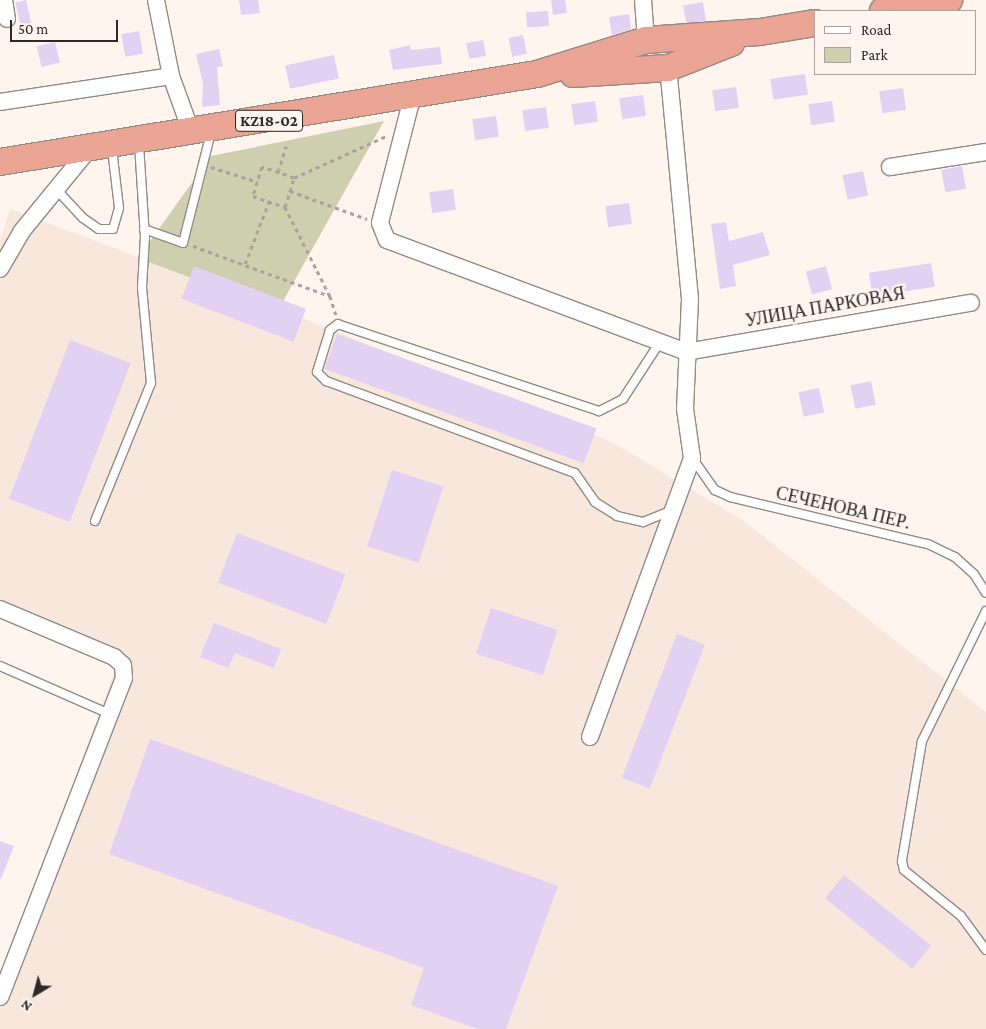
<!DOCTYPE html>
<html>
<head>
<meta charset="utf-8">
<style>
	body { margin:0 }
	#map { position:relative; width:986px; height:1029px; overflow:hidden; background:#fff4ee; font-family:"Crimson Pro",serif }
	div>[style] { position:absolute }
	.built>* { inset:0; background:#f8e7dc }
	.green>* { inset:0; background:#cdcfaf }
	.building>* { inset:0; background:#e3d1f4; transform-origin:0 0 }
	.path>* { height:2.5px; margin-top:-1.25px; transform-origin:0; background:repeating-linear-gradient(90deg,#aba29e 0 4px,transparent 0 8px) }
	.roads { filter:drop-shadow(1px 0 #938a84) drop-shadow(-1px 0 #938a84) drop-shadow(0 1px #938a84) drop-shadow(0 -1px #938a84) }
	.service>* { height:8px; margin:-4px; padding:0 4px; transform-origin:4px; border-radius:4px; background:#fff }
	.minor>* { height:16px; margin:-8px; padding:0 8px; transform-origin:8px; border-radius:8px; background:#fff }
	.trunk>* { height:26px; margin:-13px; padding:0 13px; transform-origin:13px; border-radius:13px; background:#eaa494 }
	span { translate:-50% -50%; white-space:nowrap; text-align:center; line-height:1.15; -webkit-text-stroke:5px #fff4ee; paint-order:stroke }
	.shield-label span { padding:1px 4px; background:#fff4ee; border:1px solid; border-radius:4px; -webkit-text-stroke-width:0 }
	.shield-label { font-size:16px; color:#2d2927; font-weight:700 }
	.street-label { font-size:18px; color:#2d2927 }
	.legend { position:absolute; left:814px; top:10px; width:162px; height:65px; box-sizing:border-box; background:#fff4ee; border:1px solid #aba39e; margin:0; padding:6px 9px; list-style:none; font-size:15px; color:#2d2927 }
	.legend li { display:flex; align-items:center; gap:10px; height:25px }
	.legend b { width:25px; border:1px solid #aba39e }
	.north { position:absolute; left:10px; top:969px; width:50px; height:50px; -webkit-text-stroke:4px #fff4ee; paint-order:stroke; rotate:217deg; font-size:14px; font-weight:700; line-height:20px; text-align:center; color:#2d2927 }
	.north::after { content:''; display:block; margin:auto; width:18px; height:22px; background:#2d2927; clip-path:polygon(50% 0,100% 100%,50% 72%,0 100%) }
	.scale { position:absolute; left:10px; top:20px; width:108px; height:22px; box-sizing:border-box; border:2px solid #2d2927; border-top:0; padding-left:6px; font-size:15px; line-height:18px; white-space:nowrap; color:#2d2927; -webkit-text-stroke:4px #fff4ee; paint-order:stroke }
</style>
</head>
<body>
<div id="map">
	<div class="built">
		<i style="clip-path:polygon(10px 209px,292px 314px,612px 442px,744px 521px,986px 712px,986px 1029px,0 1029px,0 980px,121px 654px,0 606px,0 241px)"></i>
	</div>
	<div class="green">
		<i style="clip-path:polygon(384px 121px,278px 310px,138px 258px,211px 156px)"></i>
	</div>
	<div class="building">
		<i style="left:26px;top:0;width:26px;height:11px;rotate:77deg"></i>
		<i style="clip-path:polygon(239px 0,258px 0,260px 13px,241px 15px)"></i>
		<i style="clip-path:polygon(551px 0,565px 0,567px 13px,553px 15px)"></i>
		<i style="left:703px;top:2px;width:19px;height:20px;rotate:81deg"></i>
		<i style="left:548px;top:11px;width:15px;height:22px;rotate:86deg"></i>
		<i style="clip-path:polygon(629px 14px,631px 29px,612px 35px,609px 17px)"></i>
		<i style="left:139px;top:31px;width:23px;height:18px;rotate:80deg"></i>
		<i style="left:523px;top:35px;width:19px;height:15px;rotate:78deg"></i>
		<i style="left:483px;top:40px;width:16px;height:17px;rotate:79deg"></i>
		<i style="left:55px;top:42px;width:21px;height:19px;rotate:76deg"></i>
		<i style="clip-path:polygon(410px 45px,411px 50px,440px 47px,442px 64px,393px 70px,389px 50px)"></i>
		<i style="clip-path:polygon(219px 49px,223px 66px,217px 67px,220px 105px,202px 107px,203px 84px,196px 54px)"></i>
		<i style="left:334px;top:55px;width:24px;height:50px;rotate:78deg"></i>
		<i style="left:805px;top:74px;width:21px;height:35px;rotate:82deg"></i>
		<i style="left:736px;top:87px;width:21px;height:24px;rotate:82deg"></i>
		<i style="left:903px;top:88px;width:22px;height:24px;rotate:82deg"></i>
		<i style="left:643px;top:95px;width:21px;height:24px;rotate:82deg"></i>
		<i style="left:595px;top:101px;width:21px;height:24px;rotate:82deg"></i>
		<i style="left:832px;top:101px;width:21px;height:24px;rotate:82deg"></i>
		<i style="left:546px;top:107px;width:21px;height:24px;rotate:82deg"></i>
		<i style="left:496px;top:116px;width:21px;height:24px;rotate:82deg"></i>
		<i style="left:962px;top:166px;width:23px;height:21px;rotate:80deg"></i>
		<i style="left:863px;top:171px;width:25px;height:21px;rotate:78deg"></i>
		<i style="left:453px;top:189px;width:21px;height:24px;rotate:82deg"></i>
		<i style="left:629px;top:203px;width:21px;height:24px;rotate:82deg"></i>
		<i style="clip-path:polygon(726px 222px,729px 241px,763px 232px,770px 255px,733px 265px,736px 286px,720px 289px,711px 224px)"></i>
		<i style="left:931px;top:263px;width:24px;height:63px;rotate:81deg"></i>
		<i style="left:194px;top:266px;width:120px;height:35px;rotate:21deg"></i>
		<i style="left:826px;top:266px;width:24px;height:21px;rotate:75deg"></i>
		<i style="left:337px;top:334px;width:276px;height:37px;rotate:20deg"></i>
		<i style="left:70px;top:340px;width:65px;height:170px;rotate:21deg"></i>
		<i style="left:871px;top:381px;width:24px;height:21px;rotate:78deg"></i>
		<i style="left:819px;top:388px;width:25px;height:21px;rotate:78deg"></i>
		<i style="left:392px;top:470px;width:54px;height:80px;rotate:18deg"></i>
		<i style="left:237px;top:533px;width:116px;height:53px;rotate:21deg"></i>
		<i style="left:491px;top:608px;width:70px;height:48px;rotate:18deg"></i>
		<i style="clip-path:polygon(214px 623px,281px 649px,274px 668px,235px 653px,228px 668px,200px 657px)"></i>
		<i style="left:677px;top:634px;width:30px;height:154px;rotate:21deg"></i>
		<i style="clip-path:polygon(150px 739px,558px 886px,506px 1029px,478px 1029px,411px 1005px,424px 968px,109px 854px)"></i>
		<i style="clip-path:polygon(0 841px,14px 846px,1px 879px,0 879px)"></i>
		<i style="left:844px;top:875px;width:112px;height:30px;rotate:39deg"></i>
	</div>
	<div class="path">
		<i style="left:211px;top:167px;width:49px;rotate:17.7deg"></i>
		<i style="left:278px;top:172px;width:27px;rotate:-73deg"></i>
		<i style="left:294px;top:178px;width:101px;rotate:-24.5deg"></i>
		<i style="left:290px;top:191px;width:82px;rotate:20deg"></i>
		<i style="left:285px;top:207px;width:30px;rotate:-73deg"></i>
		<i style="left:294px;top:178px;width:34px;rotate:-161deg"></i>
		<i style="left:262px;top:167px;width:30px;rotate:107deg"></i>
		<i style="left:253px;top:196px;width:34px;rotate:19deg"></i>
		<i style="left:285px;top:207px;width:100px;rotate:63.2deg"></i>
		<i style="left:193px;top:246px;width:146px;rotate:20.1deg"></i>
		<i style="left:330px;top:296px;width:20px;rotate:72deg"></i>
		<i style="left:245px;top:264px;width:67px;rotate:-69.1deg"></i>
	</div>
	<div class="roads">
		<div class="service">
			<i style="left:55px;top:188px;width:41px;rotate:47deg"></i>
			<i style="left:83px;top:218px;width:19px;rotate:35deg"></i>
			<i style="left:99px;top:229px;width:14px"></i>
			<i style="left:113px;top:229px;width:22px;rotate:-74deg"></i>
			<i style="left:119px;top:208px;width:60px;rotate:-96.7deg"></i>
			<i style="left:144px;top:229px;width:41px;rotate:19.7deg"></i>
			<i style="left:183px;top:243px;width:114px;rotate:-75.8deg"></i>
			<i style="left:660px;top:342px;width:68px;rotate:123deg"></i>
			<i style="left:623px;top:399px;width:27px;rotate:153deg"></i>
			<i style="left:599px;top:411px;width:275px;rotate:-161.6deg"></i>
			<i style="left:338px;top:324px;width:10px;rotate:143deg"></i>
			<i style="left:330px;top:330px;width:44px;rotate:107.2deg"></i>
			<i style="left:317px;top:372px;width:13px;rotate:45deg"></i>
			<i style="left:326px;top:381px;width:265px;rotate:20.3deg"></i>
			<i style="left:575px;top:473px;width:35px;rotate:55deg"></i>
			<i style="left:595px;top:502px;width:26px;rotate:32deg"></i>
			<i style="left:617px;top:516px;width:27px;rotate:13deg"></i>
			<i style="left:643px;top:522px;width:31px;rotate:-22deg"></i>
			<i style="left:693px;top:459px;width:38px;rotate:55deg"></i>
			<i style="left:715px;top:490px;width:17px;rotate:25deg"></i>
			<i style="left:730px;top:497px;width:204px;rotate:13.4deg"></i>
			<i style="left:928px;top:544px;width:30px;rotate:26deg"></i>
			<i style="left:955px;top:557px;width:25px;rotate:42deg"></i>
			<i style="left:974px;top:574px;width:22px;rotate:58deg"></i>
			<i style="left:95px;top:521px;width:149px;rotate:-67.9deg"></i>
			<i style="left:151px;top:383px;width:96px;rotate:-95.4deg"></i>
			<i style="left:142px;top:287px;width:50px;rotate:-86.6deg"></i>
			<i style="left:145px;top:237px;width:94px;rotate:-93.7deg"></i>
			<i style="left:986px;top:611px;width:145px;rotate:116.2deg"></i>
			<i style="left:922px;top:741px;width:122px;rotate:99.5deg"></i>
			<i style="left:902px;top:861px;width:9px;rotate:77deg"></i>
			<i style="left:904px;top:870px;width:73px;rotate:38.9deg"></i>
			<i style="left:961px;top:916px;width:42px;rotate:53.7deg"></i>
			<i style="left:0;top:666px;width:120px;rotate:23.6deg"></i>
		</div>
		<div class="minor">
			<i style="left:4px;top:0;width:19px;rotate:81deg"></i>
			<i style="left:156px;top:0;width:77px;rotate:78.8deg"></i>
			<i style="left:171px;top:76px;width:62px;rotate:70.1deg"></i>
			<i style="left:643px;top:0;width:40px;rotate:85.7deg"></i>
			<i style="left:412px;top:98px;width:129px;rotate:104.4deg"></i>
			<i style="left:380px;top:223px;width:18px;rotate:68deg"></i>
			<i style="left:387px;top:240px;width:319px;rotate:20.5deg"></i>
			<i style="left:686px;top:352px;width:289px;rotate:-9.8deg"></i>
			<i style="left:0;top:102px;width:173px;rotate:-8.6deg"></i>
			<i style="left:890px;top:167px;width:97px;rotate:-8.9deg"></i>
			<i style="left:0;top:269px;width:44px;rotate:-59.9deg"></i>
			<i style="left:22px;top:231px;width:107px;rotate:-50.7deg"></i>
			<i style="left:0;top:609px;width:124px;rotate:22.8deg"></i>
			<i style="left:114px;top:657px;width:12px;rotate:42deg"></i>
			<i style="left:123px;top:665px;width:13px;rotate:86deg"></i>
			<i style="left:124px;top:678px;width:342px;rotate:111.2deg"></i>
			<i style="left:590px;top:737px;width:297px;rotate:-69.9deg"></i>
			<i style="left:692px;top:458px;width:49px;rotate:-98.1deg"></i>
			<i style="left:685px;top:409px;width:110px;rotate:-87.4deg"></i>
			<i style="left:690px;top:299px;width:232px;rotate:-95.4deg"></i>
		</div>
		<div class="trunk">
			<i style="left:883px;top:11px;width:67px;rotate:-9.5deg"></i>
			<i style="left:573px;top:74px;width:95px;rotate:-3.6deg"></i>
			<i style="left:668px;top:68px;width:68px;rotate:-21.6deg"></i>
			<i style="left:0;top:162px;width:544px;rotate:-9.31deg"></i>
			<i style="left:537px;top:74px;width:114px;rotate:-17.3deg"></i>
			<i style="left:646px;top:40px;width:114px;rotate:-4deg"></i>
			<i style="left:760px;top:32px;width:56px;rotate:-9.3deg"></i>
		</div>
	</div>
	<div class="shield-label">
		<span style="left:269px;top:121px">KZ18-02</span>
	</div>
	<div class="street-label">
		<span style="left:825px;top:307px;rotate:-10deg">УЛИЦА ПАРКОВАЯ</span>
		<span style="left:843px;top:508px;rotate:13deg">СЕЧЕНОВА ПЕР.</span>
	</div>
	<ul class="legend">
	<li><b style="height:6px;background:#fff"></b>Road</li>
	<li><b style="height:14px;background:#cdcfaf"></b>Park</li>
	</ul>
	<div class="north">N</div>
	<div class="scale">50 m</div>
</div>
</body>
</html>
